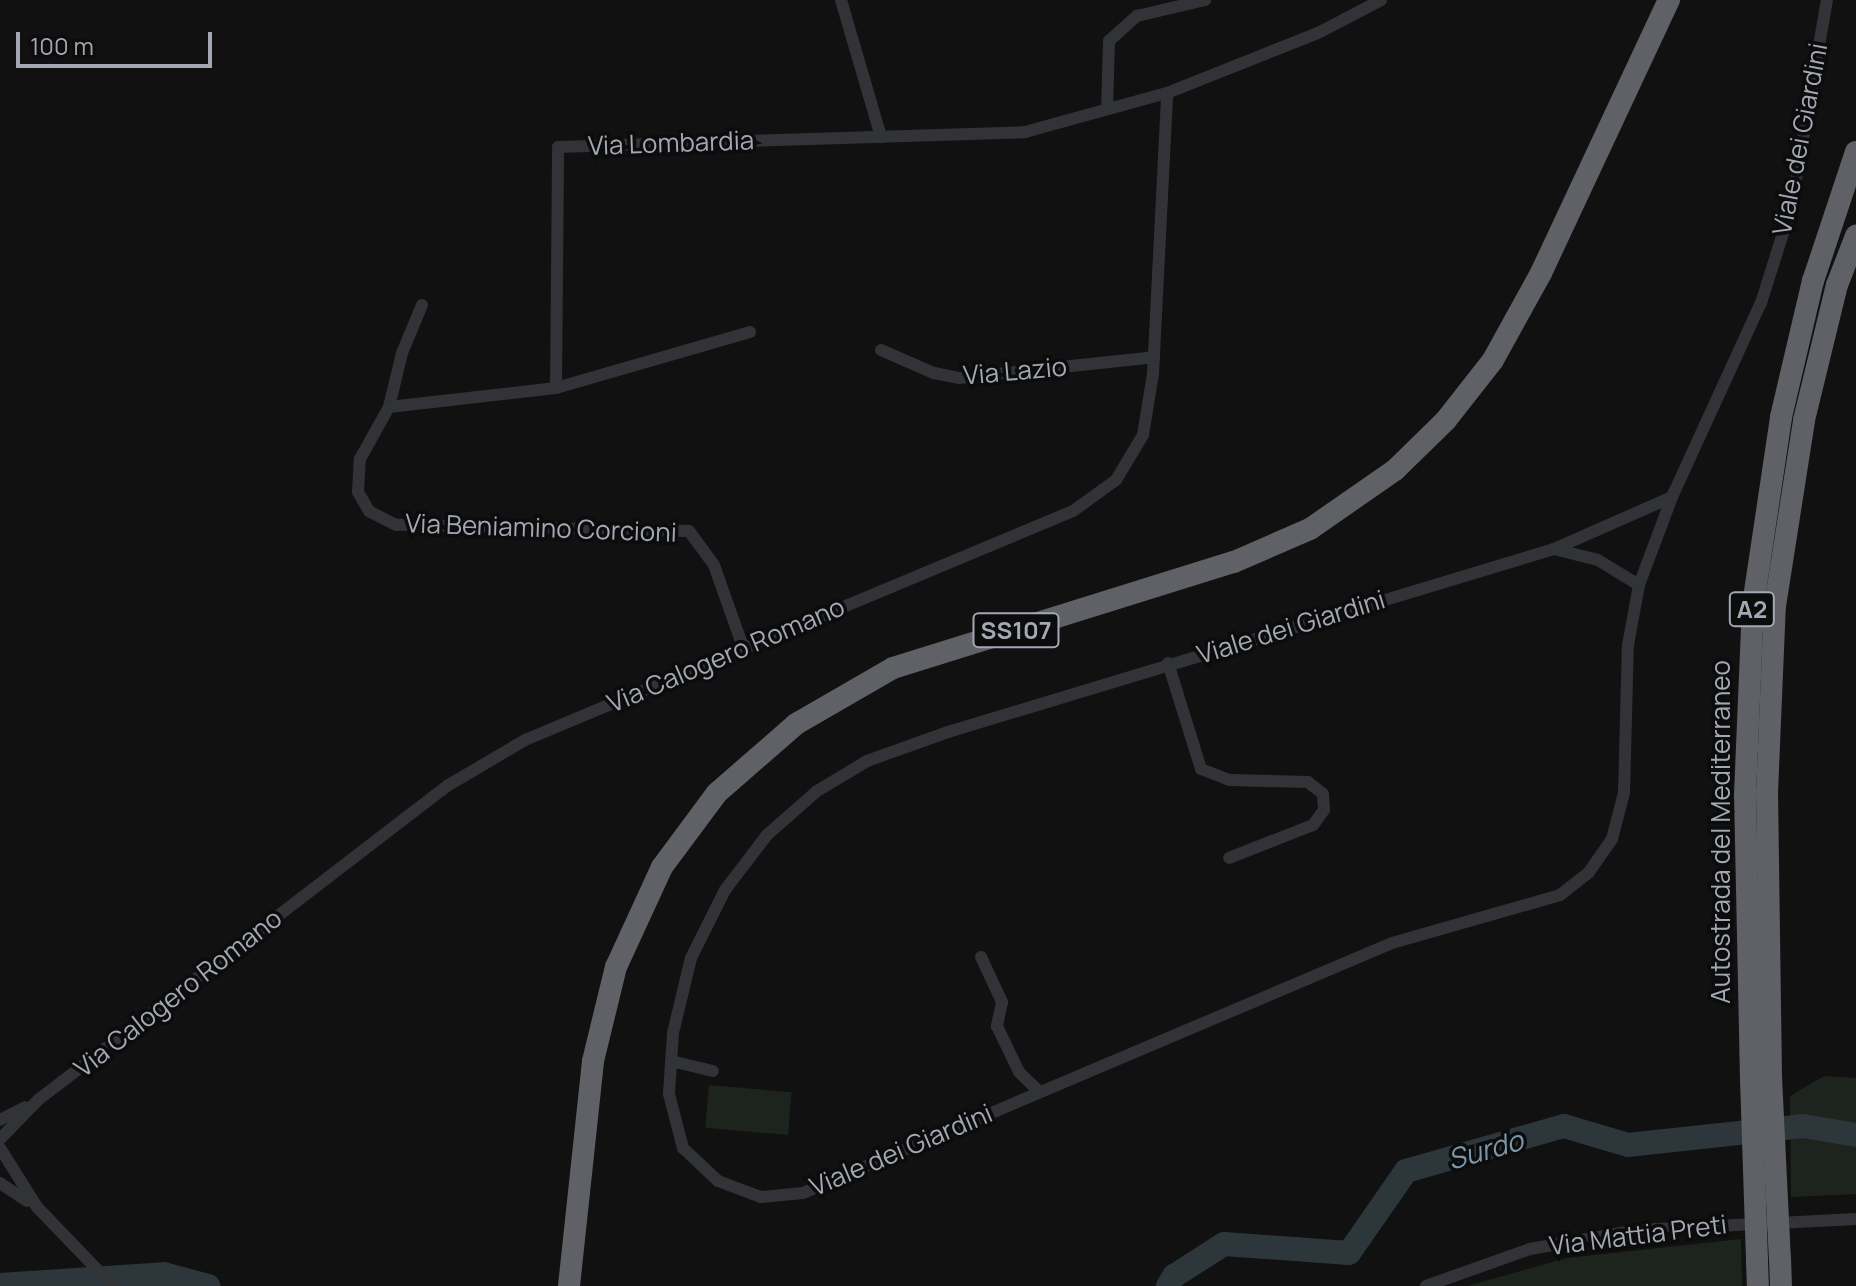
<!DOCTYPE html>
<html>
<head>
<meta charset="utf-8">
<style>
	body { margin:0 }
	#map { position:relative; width:1856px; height:1286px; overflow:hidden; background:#111112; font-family:Manrope,sans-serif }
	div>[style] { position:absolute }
	.green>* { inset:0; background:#1d241e; transform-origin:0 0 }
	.river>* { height:24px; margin:-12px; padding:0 12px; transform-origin:12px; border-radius:12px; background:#2d363b }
	.street>* { height:12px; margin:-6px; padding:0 6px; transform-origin:6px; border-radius:6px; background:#323337 }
	.highway>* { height:22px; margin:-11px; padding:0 11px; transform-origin:11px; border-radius:11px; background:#5f6167 }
	.highway-bridge>* { height:22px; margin:-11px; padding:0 11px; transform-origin:11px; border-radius:11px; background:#5f6167 }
	span { translate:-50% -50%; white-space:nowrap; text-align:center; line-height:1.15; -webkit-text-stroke:7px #0c0c0d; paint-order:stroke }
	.shield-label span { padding:2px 6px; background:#0c0c0d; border:2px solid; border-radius:6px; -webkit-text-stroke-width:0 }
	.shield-label { font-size:24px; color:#a3a8b2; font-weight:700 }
	.street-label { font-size:26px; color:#a3a8b2 }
	.water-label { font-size:28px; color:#7c97aa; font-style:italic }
	.scale { position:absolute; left:16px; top:32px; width:196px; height:36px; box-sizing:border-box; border:4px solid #a3a8b2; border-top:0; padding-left:10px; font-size:24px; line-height:28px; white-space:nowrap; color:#a3a8b2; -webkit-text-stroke:6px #0c0c0d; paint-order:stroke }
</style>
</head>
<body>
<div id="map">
	<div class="green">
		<i style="clip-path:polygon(1824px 1076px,1856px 1078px,1856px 1194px,1791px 1197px,1790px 1096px)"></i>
		<i style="left:709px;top:1085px;width:83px;height:43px;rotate:5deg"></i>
		<i style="clip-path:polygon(1741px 1239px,1742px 1286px,1467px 1286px,1567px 1258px)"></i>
	</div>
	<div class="river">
		<i style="left:0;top:1285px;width:164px;rotate:-3.8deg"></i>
		<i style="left:164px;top:1274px;width:46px;rotate:15.3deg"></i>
		<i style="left:1168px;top:1286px;width:12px;rotate:-59deg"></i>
		<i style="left:1174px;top:1276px;width:59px;rotate:-32.6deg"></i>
		<i style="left:1224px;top:1244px;width:125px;rotate:4.1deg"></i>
		<i style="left:1349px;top:1253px;width:100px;rotate:-55.2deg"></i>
		<i style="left:1406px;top:1171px;width:164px;rotate:-15.9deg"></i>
		<i style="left:1564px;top:1126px;width:67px;rotate:16.5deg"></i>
		<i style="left:1628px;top:1145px;width:176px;rotate:-6.2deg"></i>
		<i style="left:1803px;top:1126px;width:54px;rotate:9.6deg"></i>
	</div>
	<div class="street">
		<i style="left:841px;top:0;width:143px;rotate:73.7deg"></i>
		<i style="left:1107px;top:109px;width:68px;rotate:-88.3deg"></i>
		<i style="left:1109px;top:41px;width:38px;rotate:-42deg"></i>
		<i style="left:1137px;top:16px;width:70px;rotate:-13.2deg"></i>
		<i style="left:881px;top:350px;width:58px;rotate:23.5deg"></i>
		<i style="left:934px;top:373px;width:25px;rotate:11deg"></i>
		<i style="left:959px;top:378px;width:196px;rotate:-6.1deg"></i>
		<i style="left:556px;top:388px;width:241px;rotate:-89.5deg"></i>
		<i style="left:558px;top:147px;width:467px;rotate:-1.8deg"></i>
		<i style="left:1025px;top:132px;width:147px;rotate:-15.4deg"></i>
		<i style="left:1167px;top:93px;width:162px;rotate:-21.7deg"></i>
		<i style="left:1318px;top:33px;width:71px;rotate:-27.6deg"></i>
		<i style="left:389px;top:407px;width:56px;rotate:-76.5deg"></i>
		<i style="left:402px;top:353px;width:52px;rotate:-67.4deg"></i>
		<i style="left:1672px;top:497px;width:129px;rotate:156.2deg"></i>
		<i style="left:1554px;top:549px;width:633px;rotate:163.2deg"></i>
		<i style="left:948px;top:732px;width:86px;rotate:160.3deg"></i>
		<i style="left:867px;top:761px;width:58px;rotate:149deg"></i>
		<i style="left:817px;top:791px;width:67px;rotate:138.7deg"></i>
		<i style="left:767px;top:835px;width:69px;rotate:127.4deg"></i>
		<i style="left:725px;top:890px;width:76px;rotate:116.6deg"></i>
		<i style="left:691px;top:958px;width:77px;rotate:103.5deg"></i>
		<i style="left:673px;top:1033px;width:61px;rotate:93.8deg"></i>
		<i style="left:669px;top:1094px;width:56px;rotate:75.5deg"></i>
		<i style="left:683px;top:1148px;width:48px;rotate:43.3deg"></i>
		<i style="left:718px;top:1181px;width:46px;rotate:20.4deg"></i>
		<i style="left:761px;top:1197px;width:42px;rotate:-5.4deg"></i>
		<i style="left:803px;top:1193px;width:640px;rotate:-23deg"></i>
		<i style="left:1392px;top:943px;width:175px;rotate:-15.9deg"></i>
		<i style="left:1560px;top:895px;width:37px;rotate:-38deg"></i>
		<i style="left:1589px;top:872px;width:40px;rotate:-55.1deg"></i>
		<i style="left:1612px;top:839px;width:48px;rotate:-75.4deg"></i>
		<i style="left:1624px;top:793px;width:148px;rotate:-88.5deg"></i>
		<i style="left:1628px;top:645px;width:61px;rotate:-79.6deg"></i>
		<i style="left:1639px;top:585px;width:94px;rotate:-69.4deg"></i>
		<i style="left:1672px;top:497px;width:213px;rotate:-65.4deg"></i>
		<i style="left:1761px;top:303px;width:100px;rotate:-72.5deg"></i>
		<i style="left:1791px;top:208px;width:211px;rotate:-80.2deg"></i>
		<i style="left:1554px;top:549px;width:45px;rotate:14deg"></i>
		<i style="left:1598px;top:560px;width:48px;rotate:31.4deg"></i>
		<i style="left:743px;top:647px;width:87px;rotate:-109.5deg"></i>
		<i style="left:714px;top:565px;width:42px;rotate:-126.3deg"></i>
		<i style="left:689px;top:531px;width:293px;rotate:-178.8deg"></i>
		<i style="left:396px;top:525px;width:30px;rotate:-153deg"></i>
		<i style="left:369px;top:511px;width:22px;rotate:-120deg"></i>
		<i style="left:358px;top:492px;width:33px;rotate:-87deg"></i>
		<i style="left:360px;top:459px;width:60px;rotate:-60.9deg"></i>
		<i style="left:389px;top:407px;width:168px;rotate:-6.5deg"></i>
		<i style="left:556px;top:388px;width:202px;rotate:-16.1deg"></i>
		<i style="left:1168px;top:663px;width:111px;rotate:72.7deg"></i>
		<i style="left:1201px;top:769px;width:30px;rotate:21deg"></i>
		<i style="left:1229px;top:780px;width:79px;rotate:1.5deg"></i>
		<i style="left:1308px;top:782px;width:19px;rotate:39deg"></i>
		<i style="left:1323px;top:794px;width:16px;rotate:86deg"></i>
		<i style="left:1324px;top:810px;width:19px;rotate:126deg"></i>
		<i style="left:1313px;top:825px;width:90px;rotate:158.6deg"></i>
		<i style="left:981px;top:957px;width:50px;rotate:65deg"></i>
		<i style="left:1002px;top:1002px;width:25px;rotate:102deg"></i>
		<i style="left:997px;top:1026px;width:51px;rotate:64.4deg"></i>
		<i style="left:1019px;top:1072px;width:28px;rotate:44deg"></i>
		<i style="left:671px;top:1061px;width:43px;rotate:13.4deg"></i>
		<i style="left:0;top:1120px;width:28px;rotate:-27deg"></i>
		<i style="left:0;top:1139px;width:54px;rotate:-45.7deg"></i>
		<i style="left:38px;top:1100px;width:516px;rotate:-37.51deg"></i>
		<i style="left:447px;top:786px;width:91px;rotate:-30.5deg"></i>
		<i style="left:525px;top:740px;width:594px;rotate:-22.68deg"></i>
		<i style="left:1073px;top:511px;width:53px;rotate:-35.8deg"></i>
		<i style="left:1116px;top:480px;width:52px;rotate:-59deg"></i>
		<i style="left:1143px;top:435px;width:62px;rotate:-80.7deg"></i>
		<i style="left:1153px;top:374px;width:281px;rotate:-87.1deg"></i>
		<i style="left:0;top:1148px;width:70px;rotate:57.9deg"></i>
		<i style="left:37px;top:1207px;width:110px;rotate:46.1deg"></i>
		<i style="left:0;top:1183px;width:32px;rotate:34deg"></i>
		<i style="left:1426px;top:1286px;width:110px;rotate:-19.6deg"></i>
		<i style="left:1530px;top:1249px;width:110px;rotate:-10deg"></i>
		<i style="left:1638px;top:1230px;width:218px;rotate:-2.9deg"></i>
	</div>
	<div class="highway">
		<i style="left:1771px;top:1077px;width:284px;rotate:-90.8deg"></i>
		<i style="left:1767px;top:793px;width:187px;rotate:-87.6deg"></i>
		<i style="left:1775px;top:606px;width:188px;rotate:-81.1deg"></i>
		<i style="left:1804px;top:420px;width:139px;rotate:-76.3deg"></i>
		<i style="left:1837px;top:285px;width:53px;rotate:-68.8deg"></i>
		<i style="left:1751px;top:1079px;width:284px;rotate:-91.2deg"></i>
		<i style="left:1745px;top:795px;width:190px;rotate:-87.6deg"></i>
		<i style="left:1753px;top:605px;width:190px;rotate:-81.5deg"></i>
		<i style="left:1781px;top:417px;width:140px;rotate:-76.8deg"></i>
		<i style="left:1813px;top:281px;width:136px;rotate:-71.6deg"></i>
		<i style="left:1780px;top:1258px;width:28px;rotate:88deg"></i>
		<i style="left:1757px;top:1261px;width:25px;rotate:88deg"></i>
		<i style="left:569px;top:1286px;width:226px;rotate:-83.9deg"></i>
		<i style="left:593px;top:1061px;width:97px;rotate:-76.3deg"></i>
		<i style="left:616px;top:967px;width:110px;rotate:-65.3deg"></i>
		<i style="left:662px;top:867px;width:92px;rotate:-53.4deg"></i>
		<i style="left:717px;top:793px;width:105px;rotate:-41.1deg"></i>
		<i style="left:796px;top:724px;width:112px;rotate:-30deg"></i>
		<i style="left:893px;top:668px;width:357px;rotate:-17.3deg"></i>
		<i style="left:1234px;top:562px;width:83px;rotate:-23.5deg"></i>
		<i style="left:1310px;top:529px;width:103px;rotate:-34.8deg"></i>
		<i style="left:1395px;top:470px;width:71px;rotate:-44.4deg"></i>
		<i style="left:1446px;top:420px;width:76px;rotate:-51.9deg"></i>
		<i style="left:1493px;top:360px;width:99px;rotate:-61.1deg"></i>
		<i style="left:1541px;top:273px;width:302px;rotate:-64.9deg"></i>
	</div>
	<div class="highway-bridge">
		<i style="left:1771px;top:1077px;width:181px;rotate:87.2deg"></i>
		<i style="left:1751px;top:1079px;width:182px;rotate:88.1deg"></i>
	</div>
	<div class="shield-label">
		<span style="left:1752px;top:609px">A2</span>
		<span style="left:1016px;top:630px">SS107</span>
	</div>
	<div class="street-label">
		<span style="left:1800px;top:139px;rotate:-79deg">Viale dei Giardini</span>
		<span style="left:671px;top:143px;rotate:-2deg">Via Lombardia</span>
		<span style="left:1015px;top:371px;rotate:-5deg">Via Lazio</span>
		<span style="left:541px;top:528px;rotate:2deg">Via Beniamino Corcioni</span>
		<span style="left:1291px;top:627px;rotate:-17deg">Viale dei Giardini</span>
		<span style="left:726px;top:655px;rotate:-23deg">Via Calogero Romano</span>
		<span style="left:1721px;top:832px;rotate:-90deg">Autostrada del Mediterraneo</span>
		<span style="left:178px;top:993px;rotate:-38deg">Via Calogero Romano</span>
		<span style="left:901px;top:1150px;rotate:-23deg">Viale dei Giardini</span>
		<span style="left:1638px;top:1235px;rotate:-7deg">Via Mattia Preti</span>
	</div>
	<div class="water-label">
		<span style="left:1485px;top:1149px;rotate:-16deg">Surdo</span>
	</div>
	<div class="scale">100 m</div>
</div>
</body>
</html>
